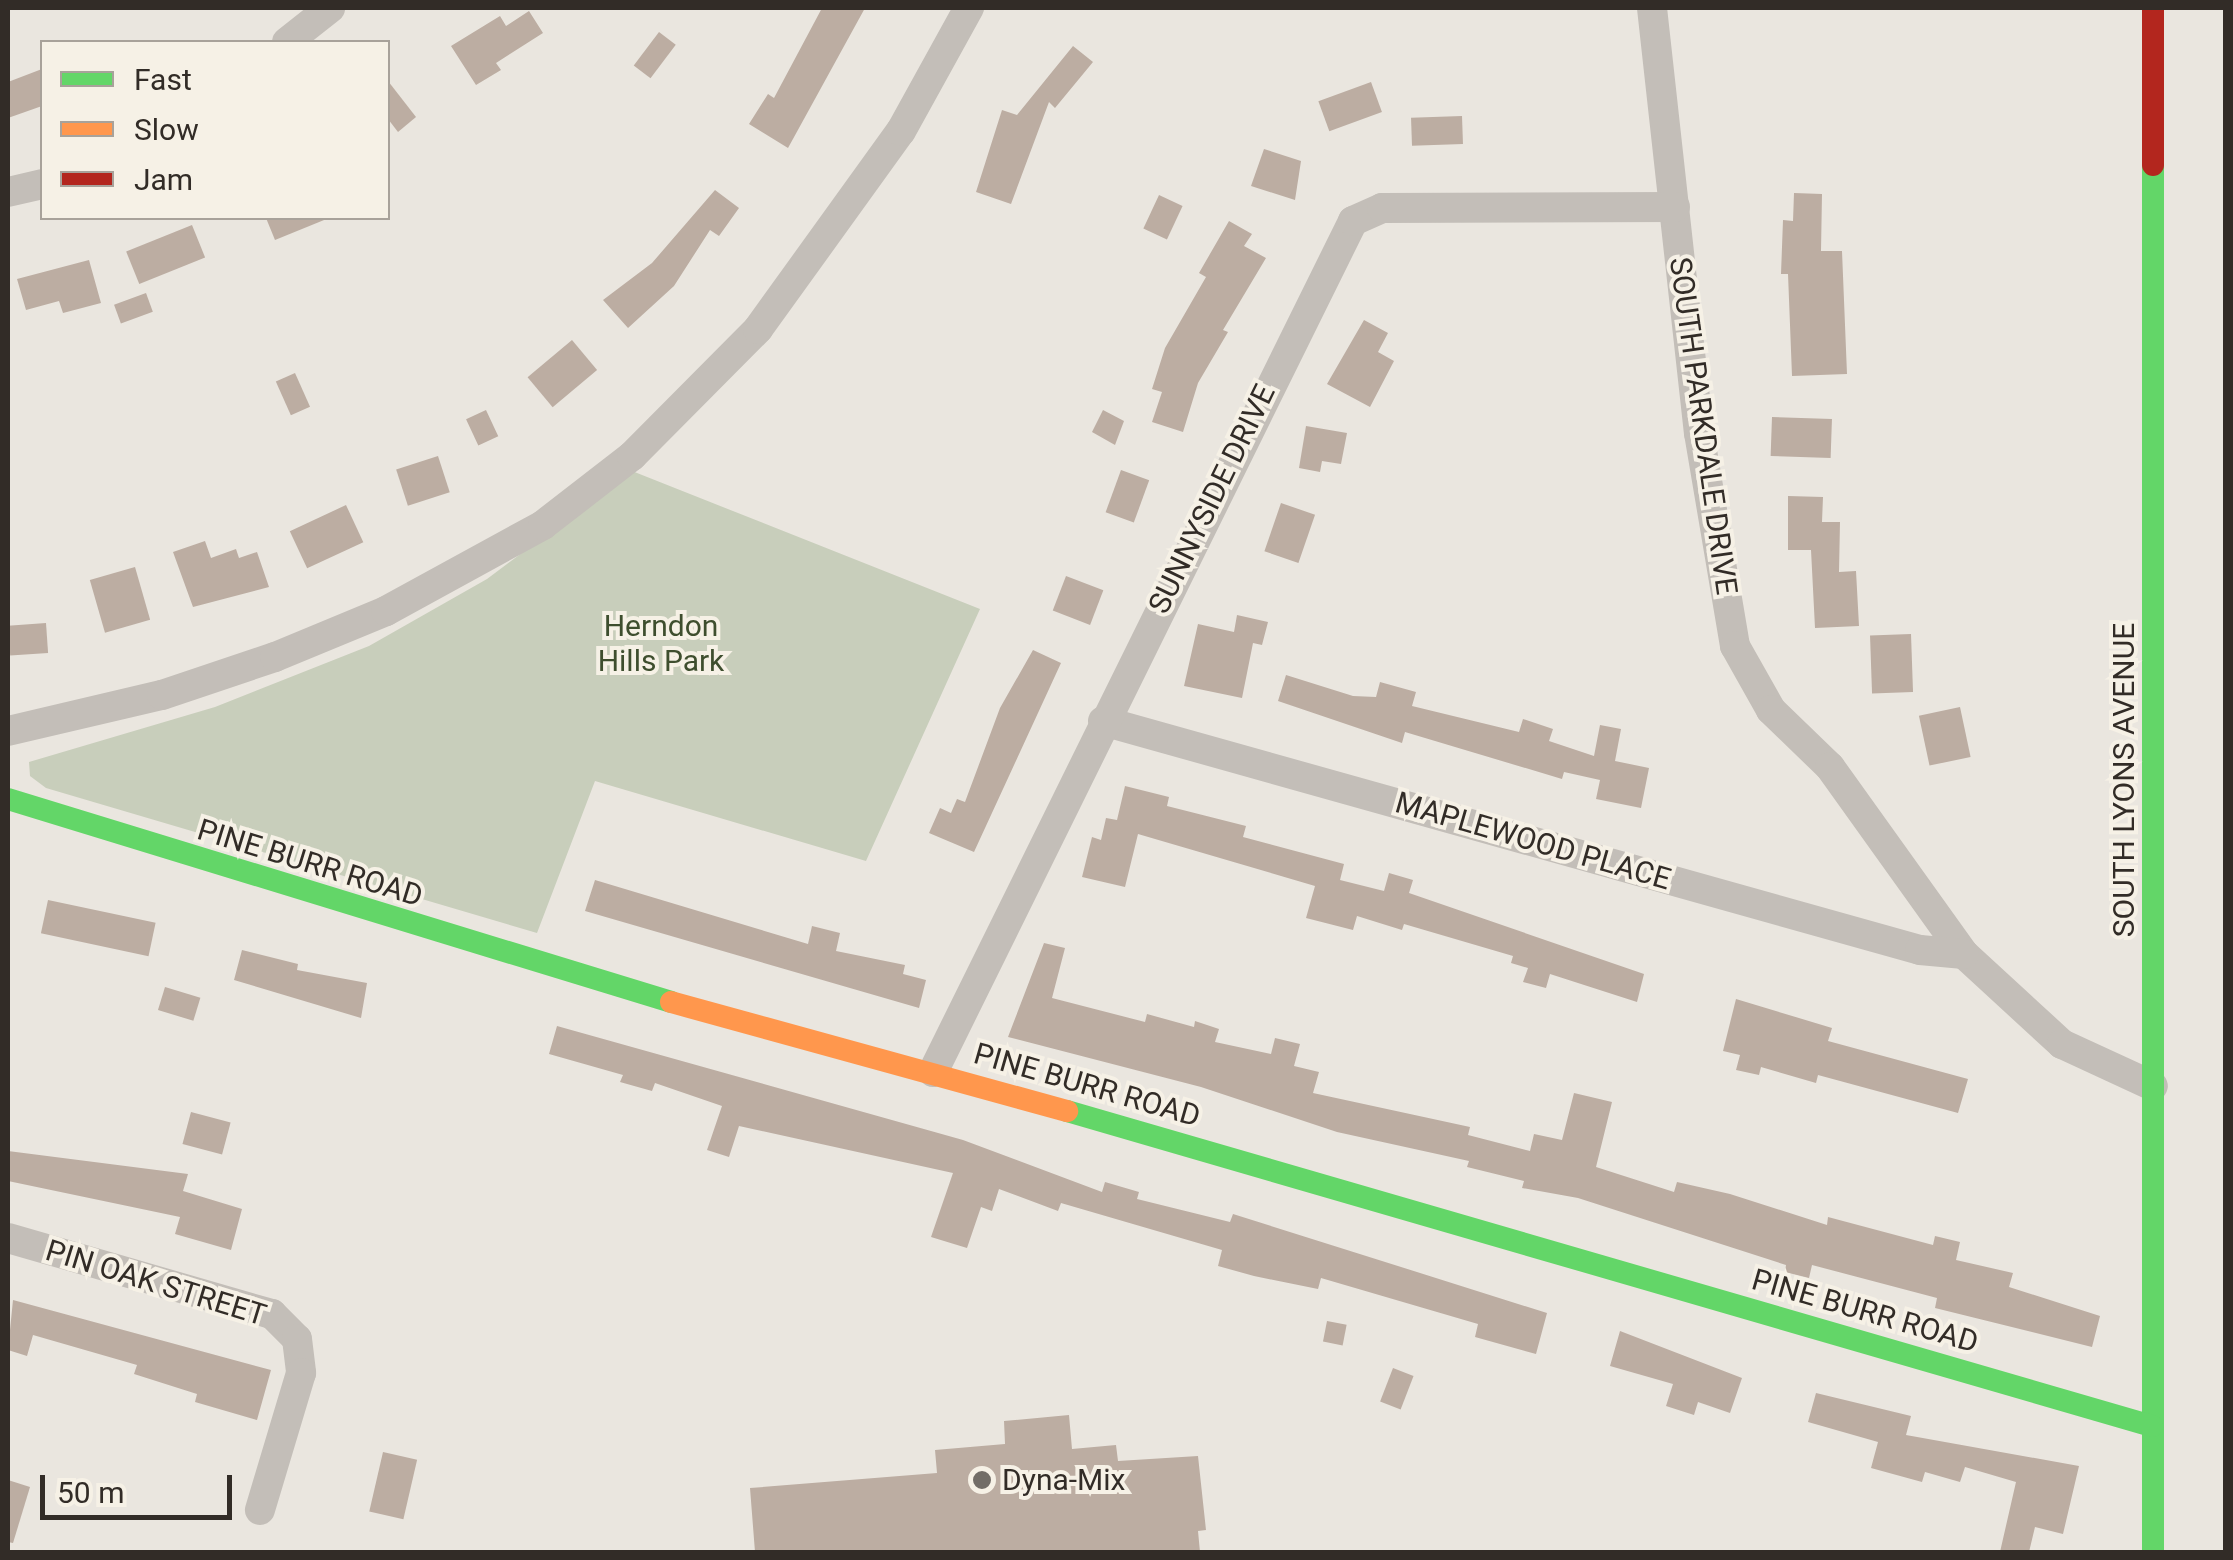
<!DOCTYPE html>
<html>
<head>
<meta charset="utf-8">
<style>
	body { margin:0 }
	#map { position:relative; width:2233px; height:1560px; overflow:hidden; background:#eae6df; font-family:Roboto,sans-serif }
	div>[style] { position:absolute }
	.green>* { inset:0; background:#c8cebb }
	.building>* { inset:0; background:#bcada2; transform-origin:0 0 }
	.street>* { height:30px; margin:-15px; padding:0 15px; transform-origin:15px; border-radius:15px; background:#c3beb8 }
	.fast>* { height:22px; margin:-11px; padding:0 11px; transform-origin:11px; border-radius:11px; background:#63d668 }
	.slow>* { height:22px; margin:-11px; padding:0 11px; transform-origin:11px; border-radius:11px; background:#ff974d }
	.jam>* { height:22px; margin:-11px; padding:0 11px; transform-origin:11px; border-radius:11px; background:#b3261e }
	.dots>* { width:28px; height:28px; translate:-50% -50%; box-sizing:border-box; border:5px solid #f6f1e6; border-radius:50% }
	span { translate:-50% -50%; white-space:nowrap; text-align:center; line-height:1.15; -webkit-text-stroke:8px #f6f1e6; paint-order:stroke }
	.street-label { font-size:30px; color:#322c27 }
	.park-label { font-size:30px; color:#3e4e2e }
	.poi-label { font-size:30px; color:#322c27 }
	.left { translate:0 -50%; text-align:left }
	.frame { position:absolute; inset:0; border:10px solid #322c27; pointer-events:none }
	.legend { position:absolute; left:40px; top:40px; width:350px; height:180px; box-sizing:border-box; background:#f6f1e6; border:2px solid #a8a29a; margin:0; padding:12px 18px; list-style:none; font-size:30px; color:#322c27 }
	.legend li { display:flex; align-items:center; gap:20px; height:50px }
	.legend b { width:50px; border:2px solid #a8a29a }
	.scale { position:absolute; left:40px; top:1475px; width:192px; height:45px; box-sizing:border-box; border:5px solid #322c27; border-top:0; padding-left:12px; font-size:30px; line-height:35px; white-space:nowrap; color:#322c27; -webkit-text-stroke:8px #f6f1e6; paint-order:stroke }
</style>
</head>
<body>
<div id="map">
	<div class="green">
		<i style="clip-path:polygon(632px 471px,980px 609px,866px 861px,595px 781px,537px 933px,46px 788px,30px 776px,29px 762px,215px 707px,369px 646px,487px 579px)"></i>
	</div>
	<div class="building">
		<i style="clip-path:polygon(822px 8px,865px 8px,788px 148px,749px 124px,768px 94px,774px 98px)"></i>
		<i style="clip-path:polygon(529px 11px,543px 33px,496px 63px,501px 70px,476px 85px,451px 46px,500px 16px,506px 26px)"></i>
		<i style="left:659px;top:32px;width:21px;height:42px;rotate:37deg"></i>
		<i style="clip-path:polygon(1073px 46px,1093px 62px,1055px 108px,1049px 102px,1011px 204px,976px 192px,1002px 110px,1017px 115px)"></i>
		<i style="clip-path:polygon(42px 69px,42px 106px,8px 118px,8px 82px)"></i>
		<i style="clip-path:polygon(388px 81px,416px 117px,398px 132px,388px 119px)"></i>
		<i style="left:1371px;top:82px;width:32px;height:56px;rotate:70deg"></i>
		<i style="left:1462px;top:116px;width:28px;height:51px;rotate:88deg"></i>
		<i style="clip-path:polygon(1264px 149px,1301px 161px,1295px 200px,1251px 186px)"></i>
		<i style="clip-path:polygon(715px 190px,739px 208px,719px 236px,710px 230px,674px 286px,628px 328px,603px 300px,652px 263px)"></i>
		<i style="clip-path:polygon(1794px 193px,1822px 194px,1821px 251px,1842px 251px,1847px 374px,1792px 376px,1788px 274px,1781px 274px,1783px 220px,1793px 221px)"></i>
		<i style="left:1159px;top:195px;width:26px;height:37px;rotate:25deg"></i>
		<i style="clip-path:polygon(266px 218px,329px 218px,275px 240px)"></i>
		<i style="clip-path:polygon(1229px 221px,1252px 234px,1244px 246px,1266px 258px,1223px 330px,1228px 332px,1198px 383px,1183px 432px,1152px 422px,1162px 392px,1152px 389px,1165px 348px,1206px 277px,1199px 273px)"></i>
		<i style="left:192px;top:225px;width:35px;height:71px;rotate:68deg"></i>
		<i style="clip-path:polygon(89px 260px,101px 303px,63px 313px,59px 301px,26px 310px,17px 279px)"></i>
		<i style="left:146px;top:293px;width:20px;height:34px;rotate:70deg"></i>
		<i style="clip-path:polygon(1364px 320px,1388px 333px,1378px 352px,1394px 361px,1370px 407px,1327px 384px)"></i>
		<i style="left:572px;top:340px;width:39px;height:58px;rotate:50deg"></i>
		<i style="left:295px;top:373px;width:37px;height:21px;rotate:66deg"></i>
		<i style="left:486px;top:410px;width:29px;height:22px;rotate:65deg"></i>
		<i style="clip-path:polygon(1103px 410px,1124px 421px,1115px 445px,1092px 432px)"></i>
		<i style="left:1772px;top:417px;width:60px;height:39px;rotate:2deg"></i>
		<i style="clip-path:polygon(1306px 426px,1347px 433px,1341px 464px,1322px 461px,1320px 472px,1299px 468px)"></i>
		<i style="left:438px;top:456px;width:38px;height:44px;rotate:72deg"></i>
		<i style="left:1121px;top:470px;width:30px;height:45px;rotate:20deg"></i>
		<i style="clip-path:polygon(1788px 496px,1823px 497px,1822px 522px,1840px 522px,1839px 572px,1856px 571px,1859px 626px,1815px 628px,1811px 550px,1788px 550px)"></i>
		<i style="left:1281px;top:503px;width:36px;height:51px;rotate:19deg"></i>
		<i style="left:346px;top:505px;width:41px;height:62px;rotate:65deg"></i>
		<i style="clip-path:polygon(205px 541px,211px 558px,236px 549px,239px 558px,257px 552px,269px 587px,193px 607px,173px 552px)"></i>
		<i style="left:135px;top:567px;width:55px;height:47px;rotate:74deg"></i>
		<i style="left:1066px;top:576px;width:40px;height:37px;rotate:21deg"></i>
		<i style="clip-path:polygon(1237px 615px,1268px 622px,1262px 645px,1253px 643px,1242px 698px,1184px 686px,1198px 624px,1234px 632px)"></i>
		<i style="left:46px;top:623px;width:30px;height:38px;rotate:86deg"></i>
		<i style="left:1911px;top:634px;width:58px;height:41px;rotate:88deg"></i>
		<i style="clip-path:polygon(1033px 650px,1061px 663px,974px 852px,929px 833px,940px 808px,951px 813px,957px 799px,965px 802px,1000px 708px)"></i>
		<i style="clip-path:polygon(1286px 675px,1353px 696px,1376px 697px,1380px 682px,1416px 692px,1412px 706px,1519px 732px,1523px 719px,1553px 729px,1549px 741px,1594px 756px,1600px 725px,1621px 729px,1615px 761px,1649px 768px,1641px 808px,1596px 799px,1600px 780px,1564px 772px,1562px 779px,1405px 732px,1402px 743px,1278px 701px)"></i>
		<i style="left:1960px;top:707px;width:51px;height:42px;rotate:78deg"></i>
		<i style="clip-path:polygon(1125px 786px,1169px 797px,1167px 806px,1246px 826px,1243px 837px,1344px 864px,1340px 880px,1384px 891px,1389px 873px,1413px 880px,1409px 893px,1644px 974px,1637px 1002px,1550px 974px,1546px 988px,1523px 982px,1528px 968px,1511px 963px,1513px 956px,1404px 924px,1402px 930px,1357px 916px,1353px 930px,1306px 918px,1315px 886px,1138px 834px,1125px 887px,1082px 877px,1092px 837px,1101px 840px,1106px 818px,1117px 820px)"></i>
		<i style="clip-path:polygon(595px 880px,808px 944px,812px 926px,840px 933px,836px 951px,905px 965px,903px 974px,926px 980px,919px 1008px,585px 911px)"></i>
		<i style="left:48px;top:900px;width:110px;height:34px;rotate:12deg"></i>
		<i style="clip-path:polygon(1044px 943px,1065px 948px,1052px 998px,1145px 1022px,1147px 1014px,1194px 1027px,1195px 1021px,1219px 1029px,1215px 1042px,1271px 1054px,1275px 1038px,1300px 1044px,1294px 1066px,1319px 1072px,1313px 1093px,1470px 1127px,1468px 1135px,1530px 1151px,1534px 1134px,1562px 1140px,1574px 1093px,1612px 1102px,1596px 1167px,1674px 1192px,1677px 1182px,1730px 1194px,1827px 1225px,1828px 1217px,1933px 1245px,1935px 1236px,1960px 1242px,1956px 1260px,2013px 1273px,2009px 1287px,2100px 1316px,2092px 1347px,1935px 1308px,1937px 1298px,1812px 1265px,1809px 1278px,1785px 1272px,1786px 1265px,1578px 1198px,1522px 1188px,1524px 1181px,1467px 1167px,1469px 1161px,1337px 1132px,1201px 1087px,1008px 1037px)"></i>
		<i style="clip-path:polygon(242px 950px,298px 964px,297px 970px,367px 983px,361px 1018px,234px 980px)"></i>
		<i style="left:165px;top:987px;width:37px;height:24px;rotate:17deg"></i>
		<i style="clip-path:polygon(1736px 999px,1832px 1028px,1828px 1041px,1968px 1079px,1958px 1113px,1818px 1075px,1816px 1083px,1761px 1067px,1759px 1075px,1736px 1070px,1740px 1055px,1723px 1051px)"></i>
		<i style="clip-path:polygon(557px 1026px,963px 1140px,1102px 1192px,1105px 1182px,1139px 1192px,1137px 1199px,1230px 1222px,1233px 1214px,1547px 1313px,1536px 1354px,1475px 1337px,1478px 1324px,1321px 1278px,1318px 1289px,1254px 1276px,1218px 1266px,1222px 1250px,1061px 1203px,1058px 1211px,999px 1189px,992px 1211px,981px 1207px,967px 1248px,931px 1237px,953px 1173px,739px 1126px,729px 1157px,707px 1150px,722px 1106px,655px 1083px,652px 1091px,620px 1082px,623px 1075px,549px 1054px)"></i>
		<i style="left:191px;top:1112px;width:41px;height:33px;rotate:15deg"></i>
		<i style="clip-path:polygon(8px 1151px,188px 1174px,183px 1191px,242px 1209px,231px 1250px,175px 1234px,180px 1217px,8px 1181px)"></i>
		<i style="clip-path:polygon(13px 1300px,271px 1370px,257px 1420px,195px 1402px,197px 1394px,134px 1374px,137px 1365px,33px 1335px,27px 1356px,8px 1350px)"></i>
		<i style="left:1327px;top:1321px;width:20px;height:21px;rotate:11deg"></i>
		<i style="clip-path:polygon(1620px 1331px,1742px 1378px,1730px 1413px,1698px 1402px,1694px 1415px,1666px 1406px,1673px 1384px,1610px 1366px)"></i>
		<i style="left:1393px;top:1368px;width:22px;height:36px;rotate:21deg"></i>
		<i style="clip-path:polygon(1816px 1393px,1911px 1416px,1906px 1435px,2079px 1466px,2063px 1534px,2035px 1527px,2029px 1552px,2000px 1552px,2016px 1482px,1965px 1467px,1960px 1482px,1925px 1472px,1922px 1482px,1871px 1468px,1878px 1442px,1808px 1422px)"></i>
		<i style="clip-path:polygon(1069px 1415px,1072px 1449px,1116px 1445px,1118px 1461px,1198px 1456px,1206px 1530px,1198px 1531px,1200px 1552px,755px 1552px,750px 1488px,937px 1473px,935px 1450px,1005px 1444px,1004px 1421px)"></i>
		<i style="left:383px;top:1452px;width:35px;height:61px;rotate:13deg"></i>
		<i style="clip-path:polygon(8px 1480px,30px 1487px,13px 1543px,8px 1542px)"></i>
	</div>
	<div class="street">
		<i style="left:1652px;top:8px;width:428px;rotate:83.7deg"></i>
		<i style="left:1699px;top:433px;width:216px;rotate:80.4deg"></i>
		<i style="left:1735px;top:646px;width:73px;rotate:60.6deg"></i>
		<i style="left:1771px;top:710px;width:82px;rotate:44deg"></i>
		<i style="left:1830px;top:767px;width:230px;rotate:54.4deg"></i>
		<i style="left:1964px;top:954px;width:133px;rotate:42.6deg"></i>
		<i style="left:2062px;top:1044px;width:100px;rotate:24.8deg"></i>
		<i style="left:287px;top:42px;width:55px;rotate:-38.3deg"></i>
		<i style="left:8px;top:192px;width:35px;rotate:-13deg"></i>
		<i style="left:1103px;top:721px;width:848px;rotate:15.66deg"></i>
		<i style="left:1920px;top:950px;width:44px;rotate:5.2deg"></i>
		<i style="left:8px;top:731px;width:158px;rotate:-13.2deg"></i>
		<i style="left:162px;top:695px;width:119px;rotate:-18.6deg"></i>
		<i style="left:275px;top:657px;width:120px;rotate:-22.5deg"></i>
		<i style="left:386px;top:611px;width:179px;rotate:-28.7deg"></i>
		<i style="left:543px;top:525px;width:113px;rotate:-37.8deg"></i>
		<i style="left:632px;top:456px;width:179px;rotate:-45.2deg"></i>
		<i style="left:758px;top:329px;width:244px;rotate:-54.2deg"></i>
		<i style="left:901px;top:131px;width:141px;rotate:-61.1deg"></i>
		<i style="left:933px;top:1072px;width:949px;rotate:-63.73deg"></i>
		<i style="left:1353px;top:221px;width:32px;rotate:-24deg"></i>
		<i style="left:1382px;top:208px;width:293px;rotate:-0.2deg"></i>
		<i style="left:8px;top:1238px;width:275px;rotate:16.1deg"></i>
		<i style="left:272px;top:1314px;width:35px;rotate:45deg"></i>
		<i style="left:297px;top:1339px;width:34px;rotate:83deg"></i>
		<i style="left:301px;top:1373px;width:143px;rotate:106.7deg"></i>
	</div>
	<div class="fast">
		<i style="left:2153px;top:165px;width:1387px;rotate:90deg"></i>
		<i style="left:8px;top:799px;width:693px;rotate:17.02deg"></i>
		<i style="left:1067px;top:1111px;width:1130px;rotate:16.19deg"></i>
	</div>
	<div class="slow">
		<i style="left:671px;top:1002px;width:411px;rotate:15.4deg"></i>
	</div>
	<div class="jam">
		<i style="left:2153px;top:8px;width:157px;rotate:90deg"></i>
	</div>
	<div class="dots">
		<i style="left:982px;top:1480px;background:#726d67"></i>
	</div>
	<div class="street-label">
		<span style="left:1703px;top:426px;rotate:82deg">SOUTH PARKDALE DRIVE</span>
		<span style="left:1212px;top:499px;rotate:-64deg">SUNNYSIDE DRIVE</span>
		<span style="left:2124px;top:780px;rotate:-90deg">SOUTH LYONS AVENUE</span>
		<span style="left:1533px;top:841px;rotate:16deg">MAPLEWOOD PLACE</span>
		<span style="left:310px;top:863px;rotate:17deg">PINE BURR ROAD</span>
		<span style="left:1087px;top:1085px;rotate:16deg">PINE BURR ROAD</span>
		<span style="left:156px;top:1283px;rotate:17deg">PIN OAK STREET</span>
		<span style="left:1865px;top:1311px;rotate:16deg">PINE BURR ROAD</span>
	</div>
	<div class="park-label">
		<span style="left:661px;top:643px">Herndon<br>Hills Park</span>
	</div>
	<div class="poi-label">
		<span class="left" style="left:1002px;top:1480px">Dyna-Mix</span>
	</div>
	<div class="frame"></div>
	<ul class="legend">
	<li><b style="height:12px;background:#63d668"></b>Fast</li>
	<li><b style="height:12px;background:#ff974d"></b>Slow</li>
	<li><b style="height:12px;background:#b3261e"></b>Jam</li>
	</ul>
	<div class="scale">50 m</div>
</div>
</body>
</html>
